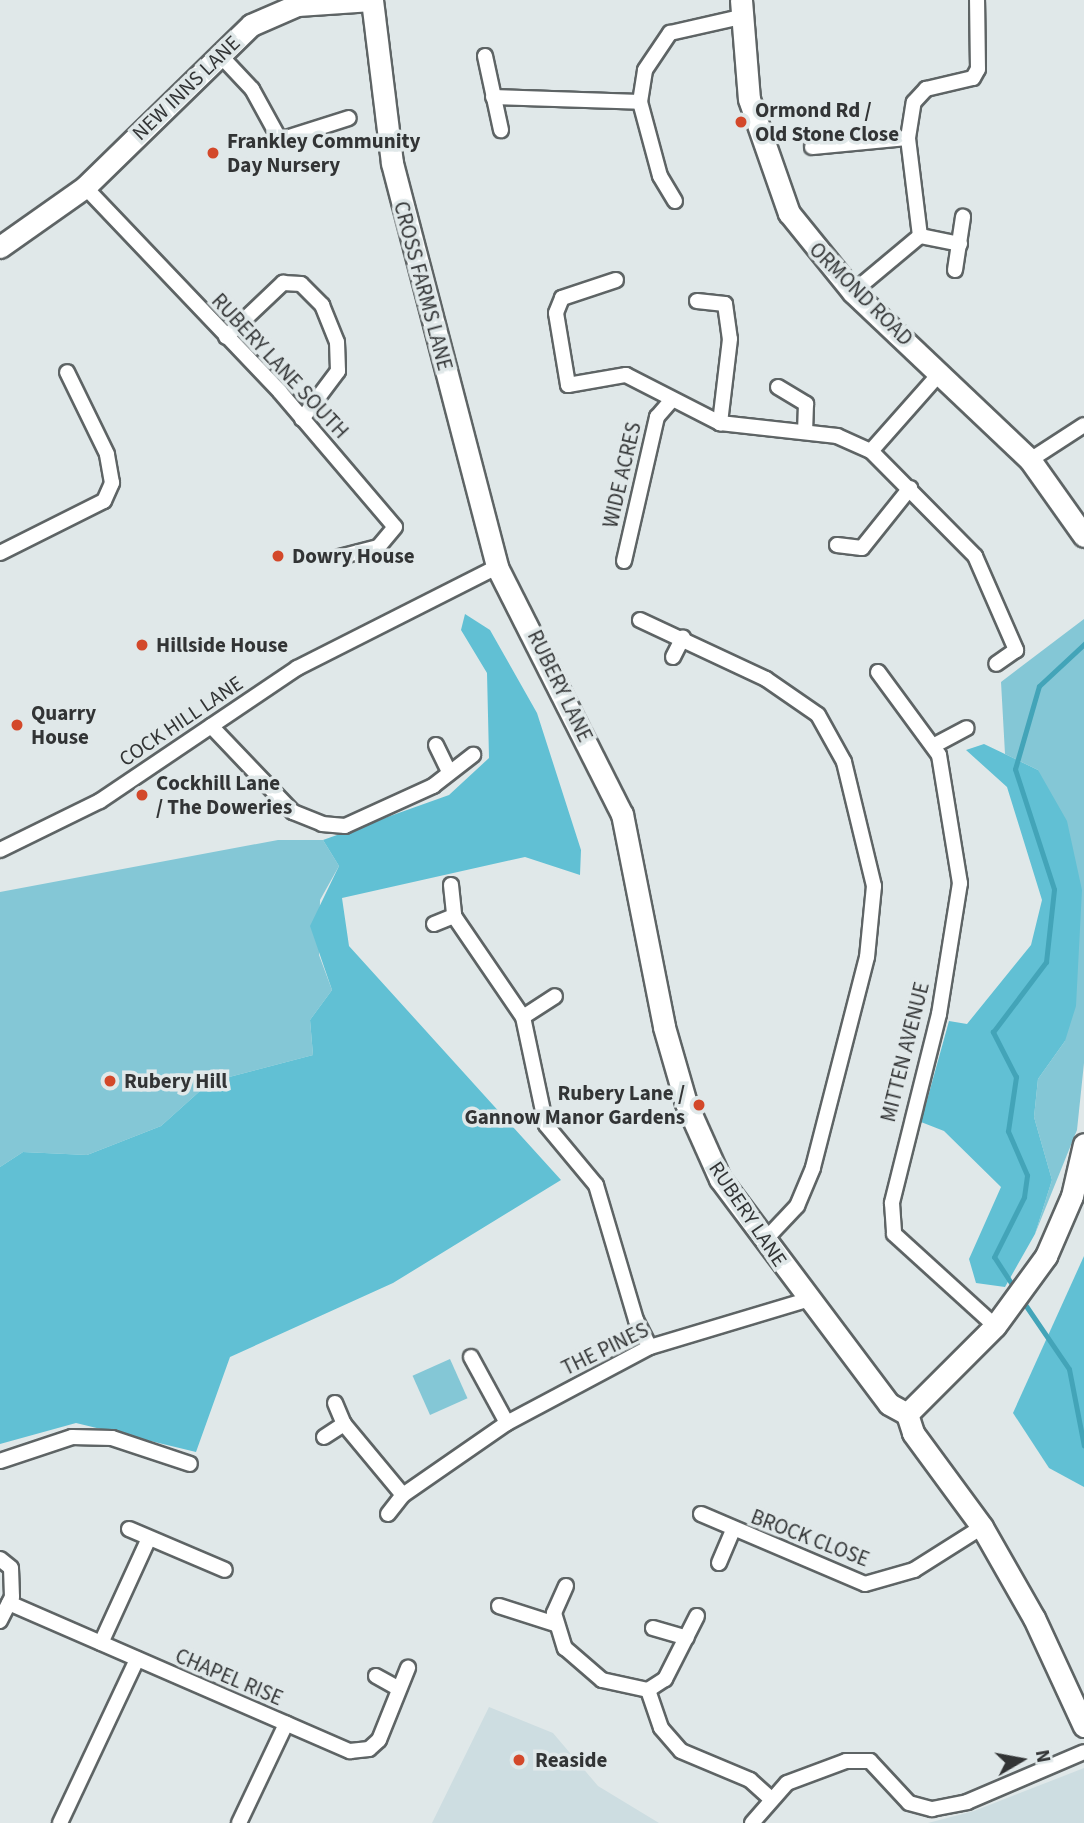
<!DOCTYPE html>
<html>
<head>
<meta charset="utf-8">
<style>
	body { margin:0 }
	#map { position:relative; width:1084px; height:1823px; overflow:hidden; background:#e0e8e9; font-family:"Source Sans 3",sans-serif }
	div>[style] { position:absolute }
	.built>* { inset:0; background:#cddde1 }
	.green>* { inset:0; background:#84c7d6; transform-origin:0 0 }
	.forest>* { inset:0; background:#61c0d4 }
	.stream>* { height:5px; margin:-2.5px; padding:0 2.5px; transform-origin:2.5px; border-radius:2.5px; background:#43a4b8 }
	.roads { filter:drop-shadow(2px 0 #5e6465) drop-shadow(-2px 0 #5e6465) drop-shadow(0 2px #5e6465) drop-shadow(0 -2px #5e6465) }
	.street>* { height:14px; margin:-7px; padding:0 7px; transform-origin:7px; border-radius:7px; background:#fff }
	.secondary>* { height:21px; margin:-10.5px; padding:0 10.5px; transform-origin:10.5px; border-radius:10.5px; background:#fff }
	.dots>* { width:19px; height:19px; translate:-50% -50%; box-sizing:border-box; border:4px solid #e0e8e9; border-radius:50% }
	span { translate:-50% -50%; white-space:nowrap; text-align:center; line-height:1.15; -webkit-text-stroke:7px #e0e8e9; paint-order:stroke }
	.street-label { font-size:21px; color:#323435 }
	.poi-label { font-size:21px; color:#323435; font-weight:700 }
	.left { translate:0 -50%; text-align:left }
	.right { translate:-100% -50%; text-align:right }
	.north { position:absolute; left:986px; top:1725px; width:70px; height:70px; -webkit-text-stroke:5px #e0e8e9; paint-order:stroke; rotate:80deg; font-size:19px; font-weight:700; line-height:28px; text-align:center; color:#323435 }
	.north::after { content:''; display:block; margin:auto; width:24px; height:32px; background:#323435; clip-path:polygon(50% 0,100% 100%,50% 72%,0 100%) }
</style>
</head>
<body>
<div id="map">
	<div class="built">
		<i style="clip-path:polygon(489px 1707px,553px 1733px,598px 1786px,659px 1823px,432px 1823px)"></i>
		<i style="clip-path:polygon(1084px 1768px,1084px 1823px,928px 1823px,974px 1811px)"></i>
	</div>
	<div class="green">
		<i style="clip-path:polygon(1084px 619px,1084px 1063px,1077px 1130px,1035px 1234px,1052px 1180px,1034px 1117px,1038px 1079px,1065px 1041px,1038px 770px,1005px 754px,1001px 682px)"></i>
		<i style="clip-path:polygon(278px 840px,323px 840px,339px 866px,320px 900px,319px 955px,332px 990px,310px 1020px,313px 1055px,210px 1082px,161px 1126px,87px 1155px,23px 1152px,0 1167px,0 892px)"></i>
		<i style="left:450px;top:1359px;width:43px;height:41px;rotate:66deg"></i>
	</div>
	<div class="forest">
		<i style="clip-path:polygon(465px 614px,490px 630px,537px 713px,581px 850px,580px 875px,525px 857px,342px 898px,349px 946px,561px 1180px,393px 1283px,230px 1357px,196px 1452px,76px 1423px,0 1444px,0 1167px,23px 1152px,87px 1155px,161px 1126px,210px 1082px,313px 1055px,310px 1020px,332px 990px,310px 926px,339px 866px,323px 840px,449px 795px,489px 758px,487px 673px,461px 630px)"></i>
		<i style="clip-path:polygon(984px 744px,1038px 770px,1067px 821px,1082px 890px,1076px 1006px,1065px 1041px,1038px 1079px,1034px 1117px,1052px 1180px,1035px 1234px,1005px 1287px,976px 1283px,969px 1259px,1001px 1187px,944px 1131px,921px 1122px,949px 1021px,967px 1024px,1031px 945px,1042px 900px,1007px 787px,966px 750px)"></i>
		<i style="clip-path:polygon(1084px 1256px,1084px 1487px,1049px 1468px,1013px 1413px)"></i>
	</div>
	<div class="stream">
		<i style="left:1015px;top:1289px;width:38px;rotate:-123deg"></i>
		<i style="left:994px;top:1257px;width:67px;rotate:-63.4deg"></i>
		<i style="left:1024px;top:1197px;width:22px;rotate:-82deg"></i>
		<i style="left:1027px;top:1175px;width:48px;rotate:-113.4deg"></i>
		<i style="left:1008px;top:1131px;width:55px;rotate:-81.6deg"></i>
		<i style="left:1016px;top:1077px;width:51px;rotate:-117.1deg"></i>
		<i style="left:993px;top:1032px;width:88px;rotate:-52.9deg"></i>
		<i style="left:1046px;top:962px;width:73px;rotate:-83.7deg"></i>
		<i style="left:1054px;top:889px;width:126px;rotate:-108deg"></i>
		<i style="left:1015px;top:769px;width:86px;rotate:-73.9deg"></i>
		<i style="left:1039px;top:686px;width:62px;rotate:-43deg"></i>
		<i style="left:1022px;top:1300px;width:83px;rotate:55.7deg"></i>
		<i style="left:1069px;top:1369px;width:78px;rotate:79deg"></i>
	</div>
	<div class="roads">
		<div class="street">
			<i style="left:219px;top:54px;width:48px;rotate:46.7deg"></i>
			<i style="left:252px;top:89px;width:58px;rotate:61.2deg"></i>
			<i style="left:280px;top:140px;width:72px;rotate:-17.7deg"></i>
			<i style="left:485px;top:56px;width:76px;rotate:77.8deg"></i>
			<i style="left:493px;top:97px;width:147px;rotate:1.9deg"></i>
			<i style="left:812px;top:147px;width:96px;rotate:-5.4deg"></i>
			<i style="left:85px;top:187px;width:283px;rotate:46.4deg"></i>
			<i style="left:280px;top:392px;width:177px;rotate:49.6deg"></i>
			<i style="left:395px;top:527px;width:26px;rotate:130deg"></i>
			<i style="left:378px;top:547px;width:40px;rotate:165.6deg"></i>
			<i style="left:675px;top:201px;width:29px;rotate:-121deg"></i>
			<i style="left:660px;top:176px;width:77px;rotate:-105.1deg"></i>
			<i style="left:640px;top:102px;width:32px;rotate:-81deg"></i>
			<i style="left:645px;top:70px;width:45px;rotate:-56deg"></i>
			<i style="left:670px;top:33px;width:73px;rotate:-12.7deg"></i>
			<i style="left:960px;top:244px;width:41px;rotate:-168.7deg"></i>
			<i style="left:920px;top:236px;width:99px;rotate:-97deg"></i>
			<i style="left:908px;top:138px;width:36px;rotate:-81deg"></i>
			<i style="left:914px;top:102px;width:18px;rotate:-47deg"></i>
			<i style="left:926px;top:89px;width:48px;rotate:-13.2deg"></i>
			<i style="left:973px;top:78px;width:10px;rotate:-61deg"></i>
			<i style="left:978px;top:69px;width:69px;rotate:-90.8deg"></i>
			<i style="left:955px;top:270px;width:54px;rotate:-81.4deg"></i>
			<i style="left:616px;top:280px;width:57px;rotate:161.6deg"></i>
			<i style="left:562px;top:298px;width:16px;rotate:112deg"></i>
			<i style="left:556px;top:313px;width:73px;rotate:80.5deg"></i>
			<i style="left:568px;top:385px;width:59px;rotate:-9.8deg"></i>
			<i style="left:626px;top:375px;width:106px;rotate:27.1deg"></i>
			<i style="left:720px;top:423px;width:118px;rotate:6.3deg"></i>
			<i style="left:837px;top:436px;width:37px;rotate:24deg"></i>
			<i style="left:871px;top:451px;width:106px;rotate:-48.5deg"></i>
			<i style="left:853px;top:292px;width:87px;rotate:-39.9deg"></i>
			<i style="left:697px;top:301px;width:28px;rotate:6deg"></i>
			<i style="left:725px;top:304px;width:35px;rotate:82deg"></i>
			<i style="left:730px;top:339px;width:85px;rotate:96.8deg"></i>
			<i style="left:226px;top:337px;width:79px;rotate:-43.5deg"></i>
			<i style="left:283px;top:283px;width:18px;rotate:3deg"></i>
			<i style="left:301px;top:284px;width:30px;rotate:45deg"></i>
			<i style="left:322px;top:305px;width:40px;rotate:68deg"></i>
			<i style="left:337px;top:342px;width:29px;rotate:88deg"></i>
			<i style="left:338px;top:371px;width:60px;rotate:126.9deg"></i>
			<i style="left:778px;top:387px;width:33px;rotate:31deg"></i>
			<i style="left:806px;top:404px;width:26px;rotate:92deg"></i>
			<i style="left:871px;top:451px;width:148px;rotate:45.3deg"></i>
			<i style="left:975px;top:556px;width:103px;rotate:66.4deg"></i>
			<i style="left:1016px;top:650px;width:24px;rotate:145deg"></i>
			<i style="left:1030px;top:460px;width:64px;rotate:-32.9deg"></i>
			<i style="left:837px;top:545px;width:25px;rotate:7deg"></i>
			<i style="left:862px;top:548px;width:77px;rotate:-51.3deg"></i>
			<i style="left:0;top:553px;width:116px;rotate:-26.6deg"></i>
			<i style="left:104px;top:501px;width:20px;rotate:-66deg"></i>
			<i style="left:112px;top:483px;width:29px;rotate:-100deg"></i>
			<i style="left:107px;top:454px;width:91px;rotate:-116deg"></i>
			<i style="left:624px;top:561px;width:148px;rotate:-77.1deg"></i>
			<i style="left:657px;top:417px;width:20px;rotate:-49deg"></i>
			<i style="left:640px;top:620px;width:139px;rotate:25.1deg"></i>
			<i style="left:766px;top:679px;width:63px;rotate:34.7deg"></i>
			<i style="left:818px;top:715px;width:54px;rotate:61deg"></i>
			<i style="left:844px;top:762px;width:128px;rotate:76.4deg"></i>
			<i style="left:874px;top:886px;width:71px;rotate:95.6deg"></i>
			<i style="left:867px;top:957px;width:218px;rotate:104.4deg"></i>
			<i style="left:813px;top:1168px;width:41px;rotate:112.8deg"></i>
			<i style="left:797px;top:1206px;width:48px;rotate:133.3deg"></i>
			<i style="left:673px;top:657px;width:22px;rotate:-63deg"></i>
			<i style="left:878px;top:672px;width:103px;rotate:53.7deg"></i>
			<i style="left:939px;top:755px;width:130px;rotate:80.7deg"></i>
			<i style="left:960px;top:883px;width:133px;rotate:99.1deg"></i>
			<i style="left:939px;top:1014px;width:195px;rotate:104deg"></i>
			<i style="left:892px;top:1203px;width:31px;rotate:86deg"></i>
			<i style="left:894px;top:1234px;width:137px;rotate:42.3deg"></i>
			<i style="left:211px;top:726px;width:119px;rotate:46.4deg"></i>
			<i style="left:293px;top:812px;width:31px;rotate:22deg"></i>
			<i style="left:322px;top:824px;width:23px;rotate:5deg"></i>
			<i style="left:345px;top:826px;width:97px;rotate:-24.4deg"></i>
			<i style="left:433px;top:786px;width:51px;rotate:-37.8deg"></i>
			<i style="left:436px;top:745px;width:30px;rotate:64deg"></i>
			<i style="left:933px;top:746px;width:38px;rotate:-28deg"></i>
			<i style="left:0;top:850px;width:111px;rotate:-26.1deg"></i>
			<i style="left:100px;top:801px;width:238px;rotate:-34deg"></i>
			<i style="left:297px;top:668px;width:224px;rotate:-26.8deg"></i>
			<i style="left:451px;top:885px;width:31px;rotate:84deg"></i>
			<i style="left:454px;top:916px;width:122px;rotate:55.7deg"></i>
			<i style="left:523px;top:1017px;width:110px;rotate:78deg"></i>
			<i style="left:546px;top:1125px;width:78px;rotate:50.2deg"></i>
			<i style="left:596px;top:1185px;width:141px;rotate:73.5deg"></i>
			<i style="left:636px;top:1320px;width:30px;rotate:63deg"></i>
			<i style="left:434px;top:924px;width:22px;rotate:-22deg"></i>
			<i style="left:523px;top:1017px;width:38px;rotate:-33deg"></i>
			<i style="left:471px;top:1357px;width:75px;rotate:61.4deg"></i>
			<i style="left:335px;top:1403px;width:23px;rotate:67deg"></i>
			<i style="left:344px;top:1424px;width:92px;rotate:50.3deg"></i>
			<i style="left:324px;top:1437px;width:24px;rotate:-33deg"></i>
			<i style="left:0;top:1461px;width:76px;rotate:-18.4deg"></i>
			<i style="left:72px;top:1437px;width:40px;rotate:1.4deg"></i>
			<i style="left:112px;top:1438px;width:82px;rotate:18.4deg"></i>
			<i style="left:388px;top:1514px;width:24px;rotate:-52deg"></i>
			<i style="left:403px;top:1495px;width:126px;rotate:-34.7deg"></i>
			<i style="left:507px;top:1423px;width:162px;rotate:-28deg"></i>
			<i style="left:650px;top:1347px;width:164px;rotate:-16.7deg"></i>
			<i style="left:701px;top:1514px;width:178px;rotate:23.1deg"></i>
			<i style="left:865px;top:1584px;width:51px;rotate:-15.9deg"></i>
			<i style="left:914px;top:1570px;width:80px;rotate:-32.3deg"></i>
			<i style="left:129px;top:1529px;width:104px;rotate:23.1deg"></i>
			<i style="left:0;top:1559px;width:14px;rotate:39deg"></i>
			<i style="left:11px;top:1568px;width:29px;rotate:88deg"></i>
			<i style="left:12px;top:1597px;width:27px;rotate:117deg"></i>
			<i style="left:719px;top:1563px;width:36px;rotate:-67deg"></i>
			<i style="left:566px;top:1586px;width:30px;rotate:114deg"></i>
			<i style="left:554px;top:1613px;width:37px;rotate:73deg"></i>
			<i style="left:565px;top:1648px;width:49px;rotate:40.9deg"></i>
			<i style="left:602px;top:1680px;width:47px;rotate:12.3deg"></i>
			<i style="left:9px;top:1603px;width:372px;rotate:23.5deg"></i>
			<i style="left:350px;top:1751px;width:19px;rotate:-6deg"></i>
			<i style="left:369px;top:1749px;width:13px;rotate:-42deg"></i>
			<i style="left:379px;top:1740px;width:78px;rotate:-68.1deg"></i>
			<i style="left:499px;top:1606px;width:59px;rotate:17.8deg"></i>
			<i style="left:697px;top:1616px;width:71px;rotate:116.9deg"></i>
			<i style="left:665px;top:1679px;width:20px;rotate:147deg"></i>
			<i style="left:648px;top:1690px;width:40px;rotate:71.1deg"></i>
			<i style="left:661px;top:1728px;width:30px;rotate:49deg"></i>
			<i style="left:681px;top:1751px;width:75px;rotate:22.8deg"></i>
			<i style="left:750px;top:1780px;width:25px;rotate:42deg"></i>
			<i style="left:653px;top:1628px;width:35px;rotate:16deg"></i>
			<i style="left:101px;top:1643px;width:115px;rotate:-65.4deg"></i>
			<i style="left:376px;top:1676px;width:26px;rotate:29deg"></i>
			<i style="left:60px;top:1823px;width:181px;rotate:-64.8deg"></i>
			<i style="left:239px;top:1823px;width:110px;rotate:-64.6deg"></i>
			<i style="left:752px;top:1823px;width:53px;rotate:-48.8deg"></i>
			<i style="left:787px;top:1783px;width:63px;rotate:-20.4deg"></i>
			<i style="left:846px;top:1761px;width:24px"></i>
			<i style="left:870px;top:1761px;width:57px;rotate:47.1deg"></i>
			<i style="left:909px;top:1803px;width:24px;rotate:15deg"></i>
			<i style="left:932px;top:1809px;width:36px;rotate:-11deg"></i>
			<i style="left:967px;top:1802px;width:127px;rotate:-23.1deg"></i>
		</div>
		<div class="secondary">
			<i style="left:372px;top:0;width:164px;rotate:83deg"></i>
			<i style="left:392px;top:163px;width:417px;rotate:75.4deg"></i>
			<i style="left:497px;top:567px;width:277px;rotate:63.2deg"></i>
			<i style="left:622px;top:814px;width:217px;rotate:78.8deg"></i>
			<i style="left:664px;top:1027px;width:79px;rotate:73.9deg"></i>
			<i style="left:686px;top:1103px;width:83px;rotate:65.9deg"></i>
			<i style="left:720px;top:1179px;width:281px;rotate:53.1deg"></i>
			<i style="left:889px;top:1404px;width:21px;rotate:29deg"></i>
			<i style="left:907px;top:1414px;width:20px;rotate:72deg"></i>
			<i style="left:913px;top:1433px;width:117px;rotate:53.7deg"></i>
			<i style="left:982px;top:1527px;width:105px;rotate:60.3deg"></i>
			<i style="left:1034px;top:1618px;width:119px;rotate:65.2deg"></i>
			<i style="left:741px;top:0;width:99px;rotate:85.4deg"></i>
			<i style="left:749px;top:99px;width:121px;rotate:70.7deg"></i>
			<i style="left:789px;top:213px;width:102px;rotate:51deg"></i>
			<i style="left:853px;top:292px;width:244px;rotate:43.5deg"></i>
			<i style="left:1030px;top:460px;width:93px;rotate:54.6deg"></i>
			<i style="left:0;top:247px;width:104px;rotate:-35.2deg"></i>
			<i style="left:85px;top:187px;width:232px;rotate:-44.3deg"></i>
			<i style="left:251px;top:25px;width:50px;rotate:-23.5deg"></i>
			<i style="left:297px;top:5px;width:75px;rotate:-3.8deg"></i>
			<i style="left:907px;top:1414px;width:124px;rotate:-45deg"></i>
			<i style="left:995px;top:1326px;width:87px;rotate:-53.9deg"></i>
			<i style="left:1046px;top:1256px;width:65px;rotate:-66.6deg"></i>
			<i style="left:1072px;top:1196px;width:53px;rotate:-77deg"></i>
		</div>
	</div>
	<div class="dots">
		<i style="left:741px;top:122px;background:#d3482a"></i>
		<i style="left:213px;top:153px;background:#d3482a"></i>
		<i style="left:278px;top:556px;background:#d3482a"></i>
		<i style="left:142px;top:645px;background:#d3482a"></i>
		<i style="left:17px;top:725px;background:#d3482a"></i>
		<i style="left:142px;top:795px;background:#d3482a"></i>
		<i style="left:110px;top:1081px;background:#d3482a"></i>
		<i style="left:699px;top:1105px;background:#d3482a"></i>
		<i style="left:519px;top:1760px;background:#d3482a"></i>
	</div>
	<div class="street-label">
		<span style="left:186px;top:88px;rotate:-44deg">NEW INNS LANE</span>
		<span style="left:423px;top:286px;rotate:75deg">CROSS FARMS LANE</span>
		<span style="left:861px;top:294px;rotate:45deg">ORMOND ROAD</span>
		<span style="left:280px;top:366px;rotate:47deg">RUBERY LANE SOUTH</span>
		<span style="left:622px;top:475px;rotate:-77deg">WIDE ACRES</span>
		<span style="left:560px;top:686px;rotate:64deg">RUBERY LANE</span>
		<span style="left:181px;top:721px;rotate:-34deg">COCK HILL LANE</span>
		<span style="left:905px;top:1052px;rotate:-76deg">MITTEN AVENUE</span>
		<span style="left:748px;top:1214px;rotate:56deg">RUBERY LANE</span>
		<span style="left:605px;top:1349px;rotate:-26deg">THE PINES</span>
		<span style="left:810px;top:1538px;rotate:21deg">BROCK CLOSE</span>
		<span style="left:229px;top:1677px;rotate:23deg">CHAPEL RISE</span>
	</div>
	<div class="poi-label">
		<span class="left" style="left:755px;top:122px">Ormond Rd /<br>Old Stone Close</span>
		<span class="left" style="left:227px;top:153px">Frankley Community<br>Day Nursery</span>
		<span class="left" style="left:292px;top:556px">Dowry House</span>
		<span class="left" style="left:156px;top:645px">Hillside House</span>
		<span class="left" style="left:31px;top:725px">Quarry<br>House</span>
		<span class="left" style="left:156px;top:795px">Cockhill Lane<br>/ The Doweries</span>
		<span class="left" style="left:124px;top:1081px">Rubery Hill</span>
		<span class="right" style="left:685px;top:1105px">Rubery Lane /<br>Gannow Manor Gardens</span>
		<span class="left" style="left:535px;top:1760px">Reaside</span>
	</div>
	<div class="north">N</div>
</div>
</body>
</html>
